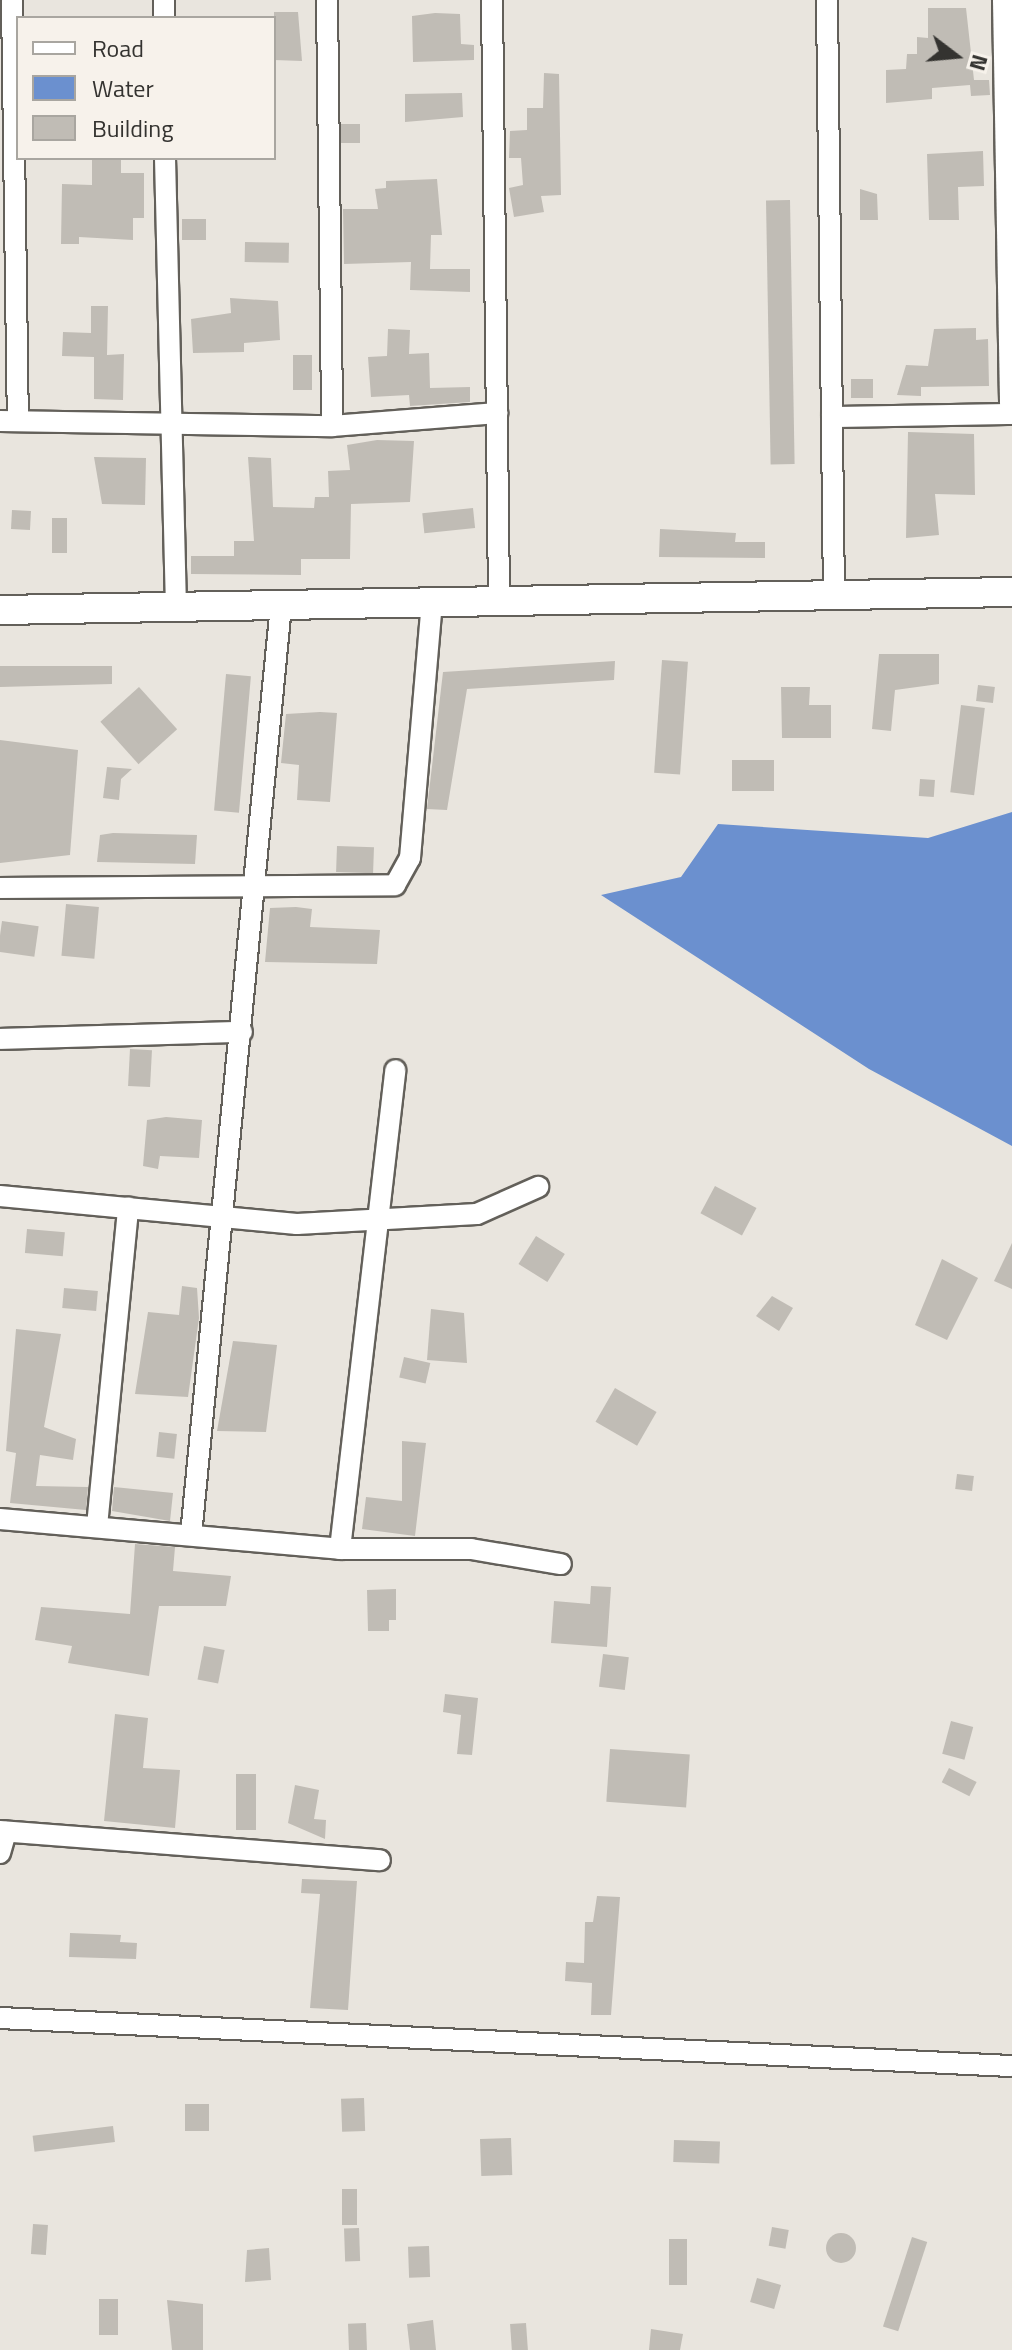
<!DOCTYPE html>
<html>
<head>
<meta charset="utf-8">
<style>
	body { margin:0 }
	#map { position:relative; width:1012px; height:2350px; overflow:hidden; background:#e9e5de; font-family:"Titillium Web",sans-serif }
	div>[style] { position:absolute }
	.water>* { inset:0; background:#6b90cf }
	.building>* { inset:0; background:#c0bcb5; transform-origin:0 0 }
	.round { border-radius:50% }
	.roads { filter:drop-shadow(2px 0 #63605a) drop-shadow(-2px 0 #63605a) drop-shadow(0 2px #63605a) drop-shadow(0 -2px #63605a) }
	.street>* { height:20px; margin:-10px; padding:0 10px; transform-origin:10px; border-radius:10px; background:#fff }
	.secondary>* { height:28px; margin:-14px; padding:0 14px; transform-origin:14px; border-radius:14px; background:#fff }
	span { translate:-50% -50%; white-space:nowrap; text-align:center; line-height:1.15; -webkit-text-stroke:7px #f7f2eb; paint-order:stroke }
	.legend { position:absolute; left:16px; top:16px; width:260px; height:144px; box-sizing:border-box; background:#f7f2eb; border:2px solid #a9a6a0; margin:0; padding:10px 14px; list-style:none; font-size:24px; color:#343330 }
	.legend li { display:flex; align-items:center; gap:16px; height:40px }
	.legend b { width:40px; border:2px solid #a9a6a0 }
	.north { position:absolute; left:916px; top:16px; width:80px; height:80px; -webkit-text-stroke:6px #f7f2eb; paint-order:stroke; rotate:106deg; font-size:22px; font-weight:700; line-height:32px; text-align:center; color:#343330 }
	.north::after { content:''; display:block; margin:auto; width:28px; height:36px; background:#343330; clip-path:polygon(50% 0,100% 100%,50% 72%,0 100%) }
</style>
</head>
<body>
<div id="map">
	<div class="water">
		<i style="clip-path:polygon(1012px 812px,1012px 1146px,869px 1069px,601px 895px,681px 877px,718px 824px,928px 838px)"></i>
	</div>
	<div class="building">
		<i style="clip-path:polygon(928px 8px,966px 8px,974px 80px,989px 80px,990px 95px,971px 96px,970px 85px,932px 88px,932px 99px,886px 103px,886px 70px,906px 69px,907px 54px,917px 54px,917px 37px,928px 38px)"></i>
		<i style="clip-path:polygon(274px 12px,298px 12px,302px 61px,274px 60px)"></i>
		<i style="clip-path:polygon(435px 13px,460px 14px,461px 44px,474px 45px,474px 60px,413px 62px,412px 16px)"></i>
		<i style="clip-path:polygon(544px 73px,559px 74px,561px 195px,541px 196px,544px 212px,514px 217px,509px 188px,523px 185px,521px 158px,509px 158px,510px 131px,527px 130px,527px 108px,543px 108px)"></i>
		<i style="clip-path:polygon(462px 93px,463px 117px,405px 122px,405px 94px)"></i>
		<i style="left:341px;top:124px;width:19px;height:19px"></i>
		<i style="clip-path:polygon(983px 151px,984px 186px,958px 187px,959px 220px,929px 220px,927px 154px)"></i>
		<i style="clip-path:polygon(92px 158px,121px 158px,121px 173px,144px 173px,144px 218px,133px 218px,133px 240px,79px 237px,79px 244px,61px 244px,62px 184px,92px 185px)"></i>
		<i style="clip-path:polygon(437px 179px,442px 235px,431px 235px,430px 269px,470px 269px,470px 292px,410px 290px,411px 262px,344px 264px,343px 209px,378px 209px,375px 189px,386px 188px,386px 181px)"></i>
		<i style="clip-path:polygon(860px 189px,877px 194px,878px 220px,860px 220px)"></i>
		<i style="left:790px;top:200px;width:264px;height:24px;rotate:89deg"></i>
		<i style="left:182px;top:219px;width:24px;height:21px"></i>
		<i style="left:245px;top:242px;width:44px;height:20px;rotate:1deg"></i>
		<i style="clip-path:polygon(230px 298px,278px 301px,280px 340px,244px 343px,244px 352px,193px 353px,191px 319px,231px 313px)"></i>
		<i style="clip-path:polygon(91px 306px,108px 306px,107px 355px,124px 354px,123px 400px,94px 399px,94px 357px,62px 356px,63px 332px,91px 333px)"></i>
		<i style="clip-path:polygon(976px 328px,976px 340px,988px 339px,989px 386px,921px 387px,921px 396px,897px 395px,906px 365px,928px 366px,934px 329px)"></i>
		<i style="clip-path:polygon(388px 329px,410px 330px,409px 354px,429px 353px,430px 388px,470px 387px,470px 402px,410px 406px,409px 395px,371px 397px,368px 357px,387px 356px)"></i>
		<i style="left:293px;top:355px;width:19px;height:35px"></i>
		<i style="left:851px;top:379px;width:22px;height:19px"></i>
		<i style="clip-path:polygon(908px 432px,974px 434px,975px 495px,935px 494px,939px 535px,906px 538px)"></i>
		<i style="clip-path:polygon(377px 440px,414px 441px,410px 502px,351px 504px,350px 559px,301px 559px,301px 575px,191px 574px,191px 556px,234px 556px,234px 541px,254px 541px,248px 457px,271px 458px,273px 507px,314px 508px,315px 497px,329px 497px,328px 471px,350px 470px,347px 445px)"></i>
		<i style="clip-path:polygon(94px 457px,146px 458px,145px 505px,102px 504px)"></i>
		<i style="left:473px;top:508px;width:20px;height:51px;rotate:84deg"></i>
		<i style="left:12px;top:510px;width:19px;height:19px;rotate:3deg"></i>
		<i style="left:52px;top:518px;width:15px;height:35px"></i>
		<i style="clip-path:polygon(660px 529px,736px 533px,735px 542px,765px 542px,765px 558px,659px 557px)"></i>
		<i style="clip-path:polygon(879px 654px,939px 654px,939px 684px,895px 690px,891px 731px,872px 729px)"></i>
		<i style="left:662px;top:660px;width:26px;height:113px;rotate:4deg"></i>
		<i style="clip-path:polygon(615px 661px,614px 680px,467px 689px,447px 810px,427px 809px,443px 672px)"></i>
		<i style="clip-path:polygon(0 666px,112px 666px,112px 684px,0 687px)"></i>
		<i style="left:226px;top:674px;width:25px;height:137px;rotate:5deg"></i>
		<i style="left:978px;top:685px;width:17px;height:16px;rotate:7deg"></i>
		<i style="left:139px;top:687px;width:57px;height:52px;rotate:48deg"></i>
		<i style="clip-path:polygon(781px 687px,810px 687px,809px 705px,831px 705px,831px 738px,782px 738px)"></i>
		<i style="left:961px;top:705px;width:24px;height:88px;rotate:7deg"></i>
		<i style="clip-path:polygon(320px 712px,337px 713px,330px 802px,297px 800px,299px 765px,281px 763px,286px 714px)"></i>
		<i style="clip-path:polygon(0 740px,78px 750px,70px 855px,0 863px)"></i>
		<i style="left:732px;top:760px;width:42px;height:31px"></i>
		<i style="clip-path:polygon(107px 767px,132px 769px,121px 779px,119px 800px,103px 798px)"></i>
		<i style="left:920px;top:779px;width:15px;height:17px;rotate:4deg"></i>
		<i style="clip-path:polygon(113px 833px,197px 835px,195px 864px,97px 862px,100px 835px)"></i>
		<i style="left:337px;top:846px;width:37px;height:26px;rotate:2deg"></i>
		<i style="left:66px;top:904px;width:33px;height:52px;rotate:5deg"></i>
		<i style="clip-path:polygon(296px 907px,312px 909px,310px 927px,380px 930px,377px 964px,265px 962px,270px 908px)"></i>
		<i style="left:2px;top:921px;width:37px;height:31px;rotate:8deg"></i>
		<i style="left:130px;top:1049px;width:22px;height:37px;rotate:3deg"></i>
		<i style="clip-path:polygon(166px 1117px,202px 1120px,199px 1158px,160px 1156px,158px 1169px,143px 1166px,147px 1120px)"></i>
		<i style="left:715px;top:1186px;width:47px;height:31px;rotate:28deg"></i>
		<i style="left:27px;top:1229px;width:38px;height:24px;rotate:5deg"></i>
		<i style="left:536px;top:1236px;width:34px;height:33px;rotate:32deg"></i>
		<i style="clip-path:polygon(1012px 1243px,1012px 1289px,994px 1281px)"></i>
		<i style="clip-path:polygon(942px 1259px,978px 1278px,947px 1340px,915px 1325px)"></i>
		<i style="clip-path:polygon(182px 1286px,197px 1288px,199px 1318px,188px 1397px,135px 1394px,148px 1312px,179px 1315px)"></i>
		<i style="left:64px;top:1288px;width:34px;height:20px;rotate:5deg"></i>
		<i style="clip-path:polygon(772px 1296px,793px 1308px,779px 1331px,756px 1316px)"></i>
		<i style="clip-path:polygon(431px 1309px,464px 1313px,467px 1363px,427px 1360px)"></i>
		<i style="clip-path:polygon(16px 1329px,61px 1334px,44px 1427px,76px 1439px,73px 1460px,40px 1455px,36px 1486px,88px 1487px,86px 1510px,10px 1503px,16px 1453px,6px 1451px)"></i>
		<i style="clip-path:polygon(233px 1341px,277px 1345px,266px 1432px,217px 1431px)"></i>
		<i style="left:404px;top:1357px;width:27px;height:21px;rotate:13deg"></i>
		<i style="left:615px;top:1388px;width:48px;height:39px;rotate:30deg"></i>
		<i style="left:159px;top:1432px;width:18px;height:25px;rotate:6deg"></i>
		<i style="clip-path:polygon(402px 1441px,426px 1443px,415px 1536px,362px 1529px,366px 1497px,402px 1501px)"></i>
		<i style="left:957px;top:1474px;width:17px;height:15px;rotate:7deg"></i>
		<i style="clip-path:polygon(114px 1487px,173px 1493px,170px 1521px,112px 1511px)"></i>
		<i style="clip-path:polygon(135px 1544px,175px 1547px,173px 1571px,231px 1576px,226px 1606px,159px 1606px,149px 1676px,68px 1663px,72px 1646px,35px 1640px,41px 1607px,130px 1614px)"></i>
		<i style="clip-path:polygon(591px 1586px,611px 1587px,607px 1647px,551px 1643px,554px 1601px,590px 1604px)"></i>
		<i style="clip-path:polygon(396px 1589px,396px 1620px,389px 1620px,389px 1631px,368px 1631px,367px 1590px)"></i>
		<i style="left:204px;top:1646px;width:21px;height:34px;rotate:11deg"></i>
		<i style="left:603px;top:1654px;width:26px;height:33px;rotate:7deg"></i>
		<i style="clip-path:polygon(445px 1694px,478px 1698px,472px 1755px,457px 1754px,461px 1715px,443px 1712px)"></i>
		<i style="clip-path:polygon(115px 1714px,148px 1718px,143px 1768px,180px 1770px,175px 1828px,104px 1821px)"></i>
		<i style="left:951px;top:1721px;width:23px;height:34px;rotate:15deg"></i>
		<i style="left:610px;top:1749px;width:80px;height:53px;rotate:4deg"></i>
		<i style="left:949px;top:1768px;width:31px;height:16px;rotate:27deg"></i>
		<i style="left:236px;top:1774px;width:20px;height:56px"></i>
		<i style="clip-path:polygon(295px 1785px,319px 1790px,314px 1819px,326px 1820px,325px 1839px,288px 1823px)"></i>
		<i style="clip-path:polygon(302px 1879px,357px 1881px,348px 2010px,310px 2008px,320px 1894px,301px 1893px)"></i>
		<i style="clip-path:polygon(597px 1896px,620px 1897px,611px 2015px,591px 2015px,592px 1983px,565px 1981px,566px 1962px,584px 1963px,585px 1922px,593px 1922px)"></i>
		<i style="clip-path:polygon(70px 1933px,121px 1935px,120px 1942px,137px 1943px,136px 1959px,69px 1957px)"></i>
		<i style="left:364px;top:2098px;width:33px;height:23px;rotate:88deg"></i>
		<i style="left:185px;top:2104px;width:24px;height:27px"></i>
		<i style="left:113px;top:2126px;width:16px;height:81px;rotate:83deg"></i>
		<i style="left:511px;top:2138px;width:37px;height:31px;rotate:88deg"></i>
		<i style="left:674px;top:2140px;width:46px;height:22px;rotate:2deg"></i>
		<i style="left:342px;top:2189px;width:15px;height:36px"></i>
		<i style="left:33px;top:2224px;width:15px;height:30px;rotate:4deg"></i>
		<i style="left:772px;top:2227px;width:17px;height:19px;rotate:10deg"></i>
		<i style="left:359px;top:2228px;width:33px;height:15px;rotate:88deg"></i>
		<i class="round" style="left:826px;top:2233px;width:30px;height:30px"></i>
		<i style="left:912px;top:2237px;width:16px;height:94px;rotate:18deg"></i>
		<i style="left:669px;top:2239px;width:18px;height:46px"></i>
		<i style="left:429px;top:2246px;width:31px;height:21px;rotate:88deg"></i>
		<i style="clip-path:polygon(269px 2248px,271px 2280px,245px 2282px,247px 2250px)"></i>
		<i style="left:757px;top:2278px;width:25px;height:25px;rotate:16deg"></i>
		<i style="left:99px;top:2299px;width:19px;height:36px"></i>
		<i style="clip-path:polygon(167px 2300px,203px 2304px,203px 2350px,172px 2350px)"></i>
		<i style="clip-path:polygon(433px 2320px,436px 2350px,410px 2350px,407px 2324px)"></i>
		<i style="left:366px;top:2323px;width:27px;height:18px;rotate:88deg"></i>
		<i style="left:526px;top:2323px;width:27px;height:16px;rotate:86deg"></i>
		<i style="clip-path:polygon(651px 2329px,683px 2334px,680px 2350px,649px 2350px)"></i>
	</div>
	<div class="roads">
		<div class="street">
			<i style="left:12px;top:0;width:421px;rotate:89.2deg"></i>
			<i style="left:164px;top:0;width:18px;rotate:90deg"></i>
			<i style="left:327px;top:0;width:426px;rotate:89.3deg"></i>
			<i style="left:492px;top:0;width:601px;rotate:89.33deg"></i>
			<i style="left:827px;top:0;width:595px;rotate:89.33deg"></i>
			<i style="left:1003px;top:0;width:414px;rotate:89deg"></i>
			<i style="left:165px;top:158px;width:450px;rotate:88.6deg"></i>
			<i style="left:832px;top:417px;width:180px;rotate:-1deg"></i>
			<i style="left:0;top:421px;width:332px;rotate:0.9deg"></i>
			<i style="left:332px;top:426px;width:166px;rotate:-4.5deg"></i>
			<i style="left:0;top:888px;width:395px;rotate:-0.4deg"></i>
			<i style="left:395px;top:885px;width:31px;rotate:-61deg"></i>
			<i style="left:410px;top:858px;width:257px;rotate:-85.1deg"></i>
			<i style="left:0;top:1039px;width:242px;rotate:-1.7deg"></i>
			<i style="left:0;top:1196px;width:298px;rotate:5.4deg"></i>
			<i style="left:297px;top:1224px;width:180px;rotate:-3.2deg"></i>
			<i style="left:477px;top:1214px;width:67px;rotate:-23.9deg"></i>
			<i style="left:0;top:1519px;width:341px;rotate:5deg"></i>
			<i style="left:340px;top:1549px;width:131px"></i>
			<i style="left:471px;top:1549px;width:91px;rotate:9.5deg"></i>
			<i style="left:97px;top:1526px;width:320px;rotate:-84.4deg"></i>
			<i style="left:191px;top:1535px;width:933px;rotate:-84.47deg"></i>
			<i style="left:340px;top:1549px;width:482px;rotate:-83.4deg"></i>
			<i style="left:0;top:1831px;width:381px;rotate:4.4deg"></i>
			<i style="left:0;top:1853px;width:22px;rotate:-74deg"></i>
			<i style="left:0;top:2018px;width:1013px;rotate:2.72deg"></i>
		</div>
		<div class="secondary">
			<i style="left:0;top:610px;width:1012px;rotate:-1.02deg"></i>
		</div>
	</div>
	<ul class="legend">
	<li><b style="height:10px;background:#fff"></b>Road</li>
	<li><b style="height:22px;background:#6b90cf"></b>Water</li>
	<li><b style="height:22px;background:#c0bcb5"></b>Building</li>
	</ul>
	<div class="north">N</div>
</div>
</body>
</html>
